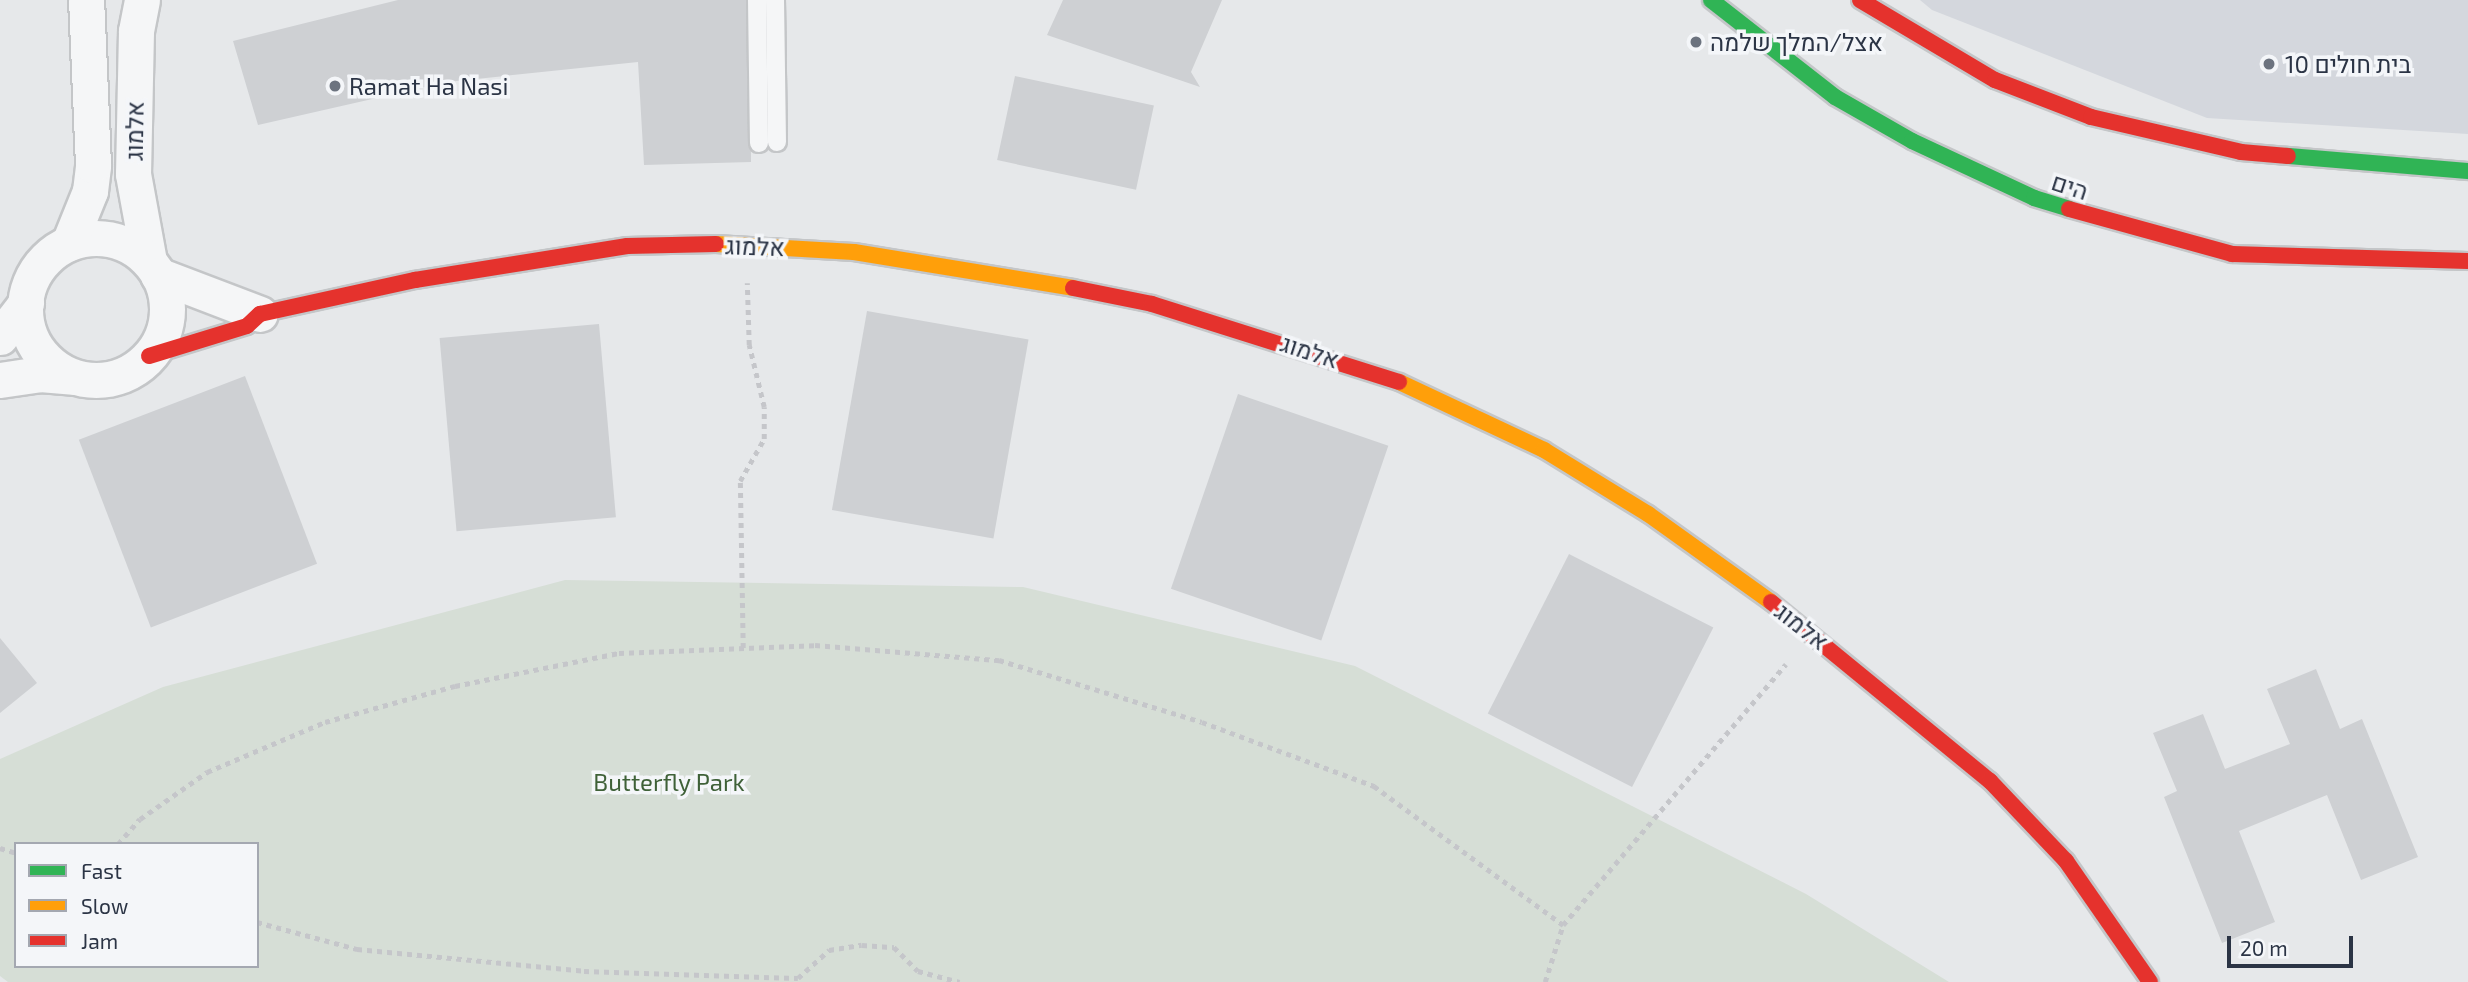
<!DOCTYPE html>
<html>
<head>
<meta charset="utf-8">
<style>
	body { margin:0 }
	#map { position:relative; width:2468px; height:982px; overflow:hidden; background:#e6e8ea; font-family:"Exo 2",Heebo,sans-serif }
	div>[style] { position:absolute }
	.built>* { inset:0; background:#d4d7dd }
	.green>* { inset:0; background:#d6ded6 }
	.building>* { inset:0; background:#ced0d3; transform-origin:0 0 }
	.path>* { height:4.5px; margin-top:-2.25px; transform-origin:0; background:repeating-linear-gradient(90deg,#c5c6ca 0 5px,transparent 0 10px) }
	.roads { filter:drop-shadow(2px 0 #c4c6c8) drop-shadow(-2px 0 #c4c6c8) drop-shadow(0 2px #c4c6c8) drop-shadow(0 -2px #c4c6c8) }
	.lane>* { height:18px; margin:-9px; padding:0 9px; transform-origin:9px; border-radius:9px; background:#f5f6f7 }
	.street>* { height:35px; margin:-17.5px; padding:0 17.5px; transform-origin:17.5px; border-radius:17.5px; background:#f5f6f7 }
	.street>.ring { margin:-17.5px; padding:0; box-sizing:content-box; background:none; border:35px solid #f5f6f7; border-radius:50% }
	.fast>* { height:16px; margin:-8px; padding:0 8px; transform-origin:8px; border-radius:8px; background:#30b455 }
	.slow>* { height:16px; margin:-8px; padding:0 8px; transform-origin:8px; border-radius:8px; background:#ff9f0a }
	.jam>* { height:16px; margin:-8px; padding:0 8px; transform-origin:8px; border-radius:8px; background:#e5322d }
	.dots>* { width:19px; height:19px; translate:-50% -50%; box-sizing:border-box; border:4px solid #f4f6f9; border-radius:50% }
	span { translate:-50% -50%; white-space:nowrap; text-align:center; line-height:1.15; -webkit-text-stroke:7px #f4f6f9; paint-order:stroke }
	.poi-label { font-size:24px; color:#2b3445 }
	.left { translate:0 -50%; text-align:left }
	.street-label { font-size:24px; color:#2b3445 }
	.park-label { font-size:24px; color:#3f6138 }
	.legend { position:absolute; left:14px; top:842px; width:245px; height:126px; box-sizing:border-box; background:#f4f6f9; border:2px solid #a4a8b1; margin:0; padding:9px 12px; list-style:none; font-size:21px; color:#2b3445 }
	.legend li { display:flex; align-items:center; gap:14px; height:35px }
	.legend b { width:35px; border:2px solid #a4a8b1 }
	.scale { position:absolute; left:2227px; top:936px; width:126px; height:32px; box-sizing:border-box; border:4px solid #2b3445; border-top:0; padding-left:9px; font-size:21px; line-height:24px; white-space:nowrap; color:#2b3445; -webkit-text-stroke:5px #f4f6f9; paint-order:stroke }
</style>
</head>
<body>
<div id="map">
	<div class="built">
		<i style="clip-path:polygon(1920px 0,2468px 0,2468px 134px,2207px 118px,1932px 10px)"></i>
	</div>
	<div class="green">
		<i style="clip-path:polygon(evenodd,565px 580px,1023px 587px,1355px 666px,1806px 894px,1949px 982px,8px 982px,0 976px,0 759px,163px 687px,565px 580px,16px 844px,257px 844px,257px 966px,16px 966px,16px 844px)"></i>
	</div>
	<div class="building">
		<i style="clip-path:polygon(398px 0,750px 0,751px 162px,644px 165px,638px 62px,447px 82px,258px 125px,233px 41px)"></i>
		<i style="clip-path:polygon(1063px 0,1222px 0,1191px 72px,1200px 87px,1047px 35px)"></i>
		<i style="left:1015px;top:76px;width:142px;height:86px;rotate:12deg"></i>
		<i style="left:867px;top:311px;width:164px;height:202px;rotate:10deg"></i>
		<i style="left:599px;top:324px;width:194px;height:160px;rotate:85deg"></i>
		<i style="left:245px;top:376px;width:201px;height:178px;rotate:69deg"></i>
		<i style="left:1238px;top:394px;width:159px;height:206px;rotate:19deg"></i>
		<i style="left:1569px;top:554px;width:162px;height:179px;rotate:27deg"></i>
		<i style="clip-path:polygon(0 638px,37px 683px,0 713px)"></i>
		<i style="clip-path:polygon(2316px 669px,2340px 729px,2362px 719px,2418px 857px,2361px 880px,2327px 795px,2239px 831px,2275px 922px,2222px 943px,2164px 797px,2177px 791px,2153px 733px,2203px 714px,2225px 769px,2290px 744px,2267px 689px)"></i>
	</div>
	<div class="path">
		<i style="left:743px;top:648px;width:167px;rotate:-91deg"></i>
		<i style="left:740px;top:481px;width:48px;rotate:-60.3deg"></i>
		<i style="left:764px;top:439px;width:32px;rotate:-90deg"></i>
		<i style="left:764px;top:407px;width:64px;rotate:-103.6deg"></i>
		<i style="left:749px;top:345px;width:62px;rotate:-91.8deg"></i>
		<i style="left:118px;top:844px;width:33px;rotate:-49deg"></i>
		<i style="left:140px;top:819px;width:82px;rotate:-35deg"></i>
		<i style="left:207px;top:772px;width:128px;rotate:-23deg"></i>
		<i style="left:325px;top:722px;width:135px;rotate:-15.5deg"></i>
		<i style="left:455px;top:686px;width:167px;rotate:-11.4deg"></i>
		<i style="left:619px;top:653px;width:196px;rotate:-2.3deg"></i>
		<i style="left:815px;top:645px;width:185px;rotate:4.7deg"></i>
		<i style="left:999px;top:660px;width:212px;rotate:17deg"></i>
		<i style="left:1202px;top:722px;width:184px;rotate:20.4deg"></i>
		<i style="left:1374px;top:786px;width:235px;rotate:36.3deg"></i>
		<i style="left:0;top:848px;width:17px;rotate:17deg"></i>
		<i style="left:257px;top:922px;width:104px;rotate:15.1deg"></i>
		<i style="left:357px;top:949px;width:228px;rotate:5.5deg"></i>
		<i style="left:584px;top:971px;width:214px;rotate:1.9deg"></i>
		<i style="left:798px;top:978px;width:42px;rotate:-42.1deg"></i>
		<i style="left:829px;top:950px;width:33px;rotate:-9deg"></i>
		<i style="left:862px;top:945px;width:32px;rotate:4deg"></i>
		<i style="left:894px;top:947px;width:34px;rotate:45deg"></i>
		<i style="left:918px;top:971px;width:43px;rotate:14.7deg"></i>
		<i style="left:1545px;top:982px;width:60px;rotate:-72.5deg"></i>
		<i style="left:1563px;top:925px;width:343px;rotate:-49.5deg"></i>
	</div>
	<div class="roads">
		<div class="lane">
			<i style="left:757px;top:0;width:143px;rotate:89.2deg"></i>
			<i style="left:775px;top:0;width:142px;rotate:89.2deg"></i>
		</div>
		<div class="street">
			<i style="left:142px;top:0;width:32px;rotate:101deg"></i>
			<i style="left:136px;top:31px;width:143px;rotate:91.2deg"></i>
			<i style="left:133px;top:174px;width:88px;rotate:79.6deg"></i>
			<i class="ring" style="left:25px;top:238px;width:107px;height:107px"></i>
			<i style="left:69px;top:243px;width:56px;rotate:-68deg"></i>
			<i style="left:90px;top:191px;width:26px;rotate:-83deg"></i>
			<i style="left:93px;top:165px;width:165px;rotate:-92.4deg"></i>
			<i style="left:158px;top:275px;width:109px;rotate:20.9deg"></i>
			<i style="left:0;top:337px;width:43px;rotate:-52.6deg"></i>
			<i style="left:0;top:380px;width:40px;rotate:-8.5deg"></i>
			<i style="left:40px;top:374px;width:33px;rotate:5deg"></i>
		</div>
		<div class="fast">
			<i style="left:1711px;top:0;width:157px;rotate:38deg"></i>
			<i style="left:1835px;top:97px;width:89px;rotate:29.7deg"></i>
			<i style="left:1912px;top:141px;width:135px;rotate:25deg"></i>
			<i style="left:2034px;top:198px;width:37px;rotate:17deg"></i>
			<i style="left:2288px;top:156px;width:181px;rotate:4.8deg"></i>
		</div>
		<div class="slow">
			<i style="left:716px;top:244px;width:138px;rotate:3.3deg"></i>
			<i style="left:854px;top:252px;width:222px;rotate:9.3deg"></i>
			<i style="left:1399px;top:382px;width:160px;rotate:25.1deg"></i>
			<i style="left:1544px;top:450px;width:122px;rotate:31.6deg"></i>
			<i style="left:1648px;top:514px;width:151px;rotate:35.6deg"></i>
		</div>
		<div class="jam">
			<i style="left:1860px;top:0;width:157px;rotate:30.7deg"></i>
			<i style="left:1995px;top:80px;width:103px;rotate:21.1deg"></i>
			<i style="left:2091px;top:117px;width:154px;rotate:13.1deg"></i>
			<i style="left:2241px;top:152px;width:47px;rotate:4.9deg"></i>
			<i style="left:2069px;top:209px;width:169px;rotate:15.4deg"></i>
			<i style="left:2232px;top:254px;width:236px;rotate:1.7deg"></i>
			<i style="left:1073px;top:288px;width:81px;rotate:11.4deg"></i>
			<i style="left:1152px;top:304px;width:259px;rotate:17.5deg"></i>
			<i style="left:149px;top:356px;width:102px;rotate:-17deg"></i>
			<i style="left:247px;top:326px;width:18px;rotate:-43deg"></i>
			<i style="left:260px;top:314px;width:159px;rotate:-12.4deg"></i>
			<i style="left:415px;top:280px;width:215px;rotate:-9.1deg"></i>
			<i style="left:627px;top:246px;width:89px;rotate:-1.3deg"></i>
			<i style="left:1771px;top:602px;width:283px;rotate:39.3deg"></i>
			<i style="left:1990px;top:781px;width:110px;rotate:46.5deg"></i>
			<i style="left:2066px;top:861px;width:147px;rotate:55.2deg"></i>
		</div>
	</div>
	<div class="dots">
		<i style="left:1696px;top:42px;background:#6c737f"></i>
		<i style="left:2269px;top:64px;background:#6c737f"></i>
		<i style="left:335px;top:86px;background:#6c737f"></i>
	</div>
	<div class="poi-label">
		<span class="left" style="left:1710px;top:42px">אצל/המלך שלמה</span>
		<span class="left" style="left:2285px;top:64px">בית חולים 10</span>
		<span class="left" style="left:349px;top:86px">Ramat Ha Nasi</span>
	</div>
	<div class="street-label">
		<span style="left:134px;top:131px;rotate:-89deg">אלמוג</span>
		<span style="left:2070px;top:186px;rotate:18deg">הים</span>
		<span style="left:755px;top:246px;rotate:2deg">אלמוג</span>
		<span style="left:1310px;top:351px;rotate:18deg">אלמוג</span>
		<span style="left:1802px;top:626px;rotate:38deg">אלמוג</span>
	</div>
	<div class="park-label">
		<span style="left:669px;top:782px">Butterfly Park</span>
	</div>
	<ul class="legend">
	<li><b style="height:9px;background:#30b455"></b>Fast</li>
	<li><b style="height:9px;background:#ff9f0a"></b>Slow</li>
	<li><b style="height:9px;background:#e5322d"></b>Jam</li>
	</ul>
	<div class="scale">20 m</div>
</div>
</body>
</html>
